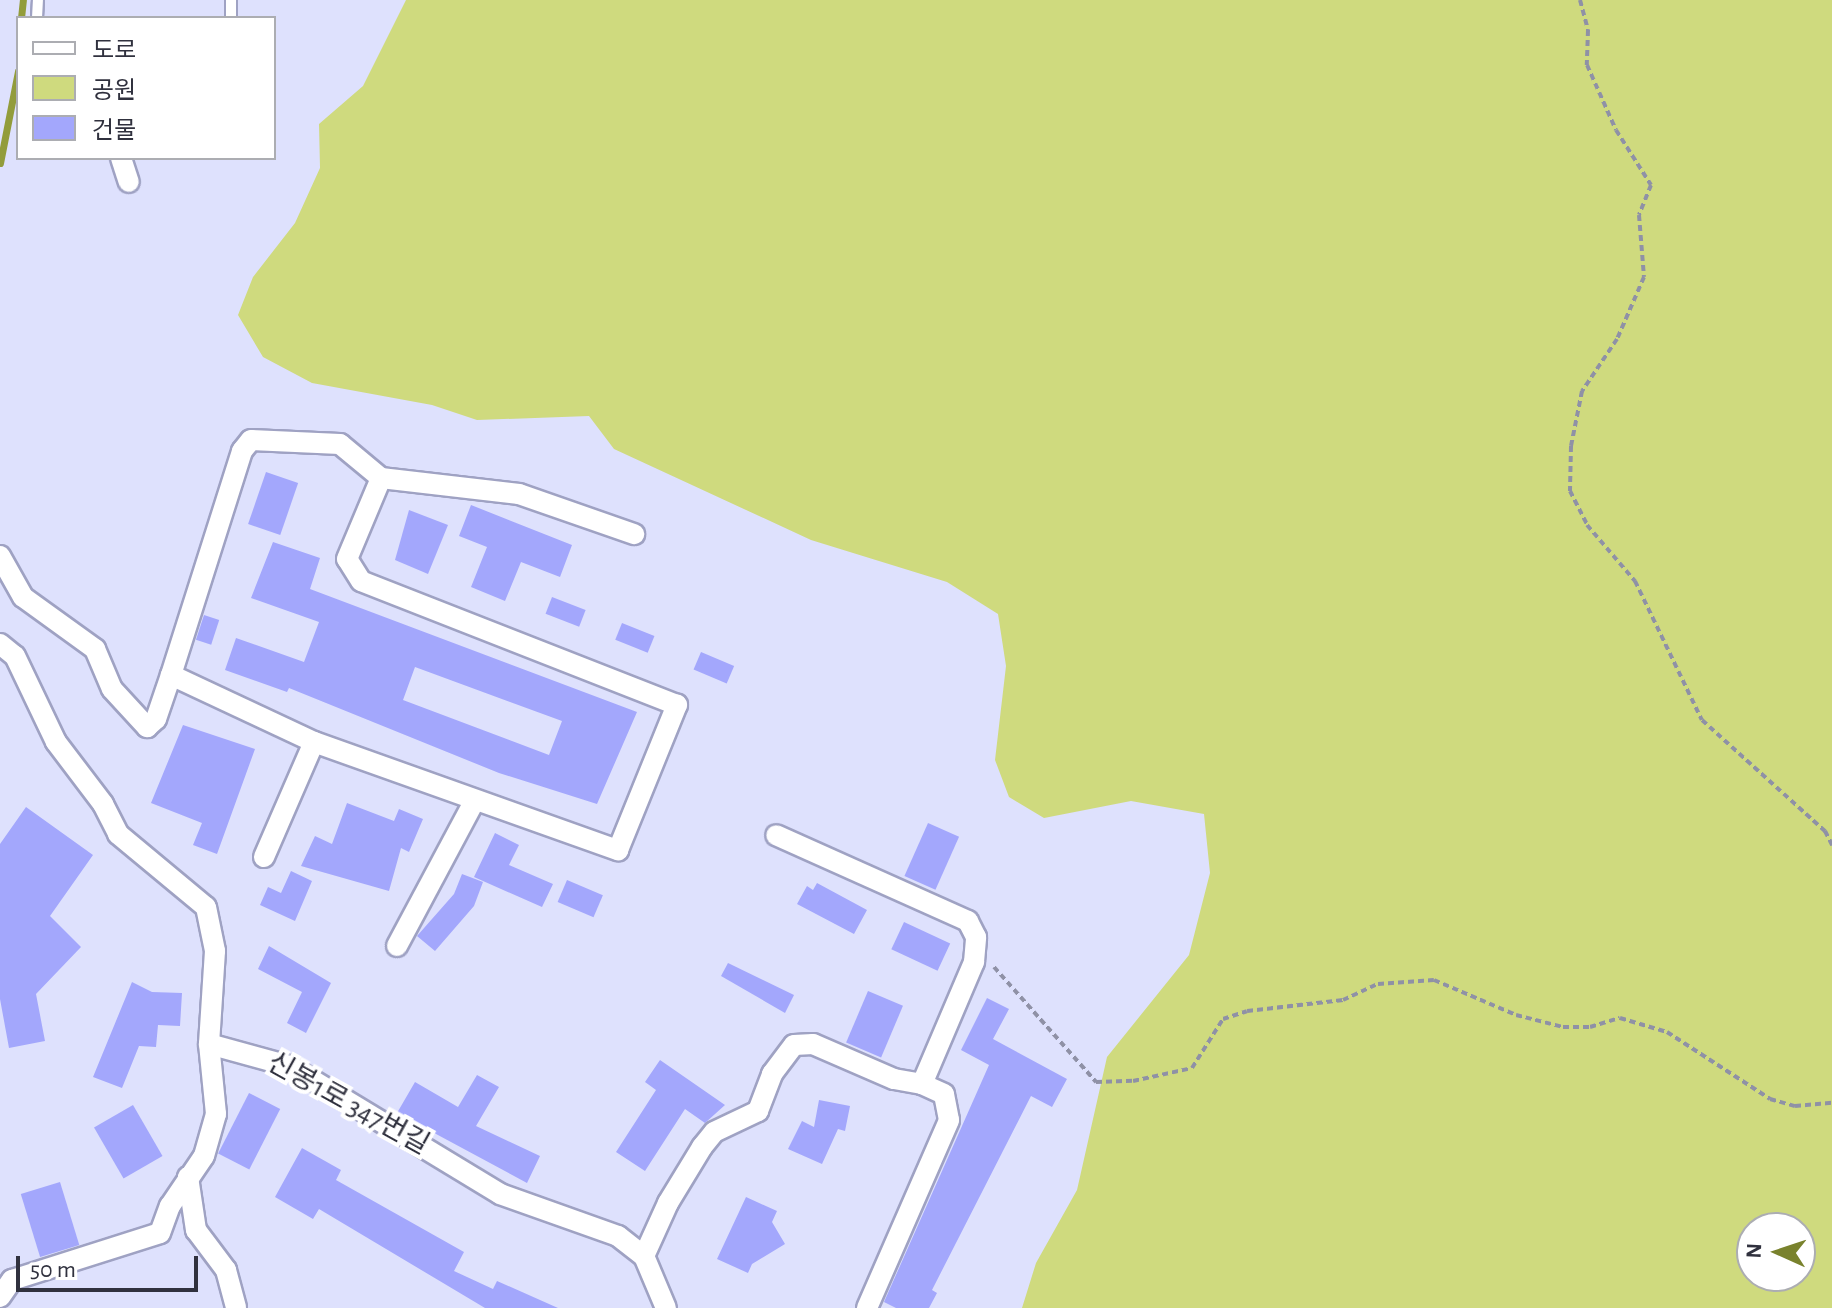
<!DOCTYPE html>
<html>
<head>
<meta charset="utf-8">
<style>
	body { margin:0 }
	#map { position:relative; width:1832px; height:1308px; overflow:hidden; background:#dee1fd; font-family:"Alegreya Sans","Noto Sans KR",sans-serif }
	div>[style] { position:absolute }
	.green>* { inset:0; background:#cfda7e }
	.stream>* { height:7px; margin:-3.5px; padding:0 3.5px; transform-origin:3.5px; border-radius:3.5px; background:#929c3b }
	.building>* { inset:0; background:#a3a7fc; transform-origin:0 0 }
	.path>* { height:4px; margin-top:-2px; transform-origin:0; background:repeating-linear-gradient(90deg,#8f91a6 0 6px,transparent 0 10px) }
	.roads { filter:drop-shadow(2px 0 #9fa2c3) drop-shadow(-2px 0 #9fa2c3) drop-shadow(0 2px #9fa2c3) drop-shadow(0 -2px #9fa2c3) }
	.service>* { height:10px; margin:-5px; padding:0 5px; transform-origin:5px; border-radius:5px; background:#fff }
	.minor>* { height:20px; margin:-10px; padding:0 10px; transform-origin:10px; border-radius:10px; background:#fff }
	span { translate:-50% -50%; white-space:nowrap; text-align:center; line-height:1.15; -webkit-text-stroke:8px #fff; paint-order:stroke }
	.street-label { font-size:28px; color:#30313e }
	.legend { position:absolute; left:16px; top:16px; width:260px; height:144px; box-sizing:border-box; background:#fff; border:2px solid #acadb2; margin:0; padding:10px 14px; list-style:none; font-size:24px; color:#30313e }
	.legend li { display:flex; align-items:center; gap:16px; height:40px }
	.legend b { width:40px; border:2px solid #acadb2 }
	.north { position:absolute; left:1736px; top:1212px; width:80px; height:80px; box-sizing:border-box; background:#fff; border:2px solid #acadb2; border-radius:50%; rotate:273deg; font-size:22px; font-weight:700; line-height:32px; text-align:center; color:#30313e }
	.north::after { content:''; display:block; margin:auto; width:28px; height:36px; background:#79822d; clip-path:polygon(50% 0,100% 100%,50% 72%,0 100%) }
	.scale { position:absolute; left:16px; top:1256px; width:182px; height:36px; box-sizing:border-box; border:4px solid #30313e; border-top:0; padding-left:10px; font-size:24px; line-height:28px; white-space:nowrap; color:#30313e; -webkit-text-stroke:6px #fff; paint-order:stroke }
</style>
</head>
<body>
<div id="map">
	<div class="green">
		<i style="clip-path:polygon(evenodd,406px 0,1832px 0,1832px 1308px,1022px 1308px,1036px 1263px,1077px 1190px,1107px 1057px,1189px 955px,1210px 873px,1204px 814px,1131px 801px,1044px 818px,1009px 797px,995px 760px,1006px 666px,998px 614px,947px 582px,811px 540px,614px 449px,589px 416px,477px 420px,432px 405px,312px 383px,263px 357px,238px 315px,253px 277px,295px 223px,320px 168px,319px 124px,363px 86px,406px 0,1752px 1228px,1800px 1228px,1800px 1276px,1752px 1276px,1752px 1228px)"></i>
	</div>
	<div class="stream">
		<i style="left:21px;top:18px;width:18px;rotate:-84deg"></i>
		<i style="left:0;top:163px;width:94px;rotate:-78.9deg"></i>
	</div>
	<div class="building">
		<i style="left:266px;top:472px;width:34px;height:55px;rotate:19deg"></i>
		<i style="clip-path:polygon(471px 505px,572px 545px,560px 577px,521px 562px,505px 601px,471px 587px,487px 547px,459px 536px)"></i>
		<i style="clip-path:polygon(409px 510px,448px 525px,428px 574px,395px 560px)"></i>
		<i style="clip-path:polygon(evenodd,273px 542px,320px 558px,310px 589px,637px 712px,597px 804px,499px 773px,289px 688px,287px 692px,225px 670px,236px 638px,304px 662px,319px 622px,251px 598px,273px 542px,415px 667px,562px 721px,549px 755px,403px 700px,415px 667px)"></i>
		<i style="left:552px;top:597px;width:36px;height:18px;rotate:21deg"></i>
		<i style="left:204px;top:615px;width:16px;height:26px;rotate:18deg"></i>
		<i style="left:622px;top:623px;width:35px;height:18px;rotate:22deg"></i>
		<i style="left:701px;top:652px;width:36px;height:19px;rotate:23deg"></i>
		<i style="clip-path:polygon(183px 725px,255px 749px,217px 854px,193px 845px,202px 823px,151px 803px)"></i>
		<i style="clip-path:polygon(347px 803px,394px 821px,399px 809px,423px 819px,409px 852px,401px 848px,389px 891px,301px 866px,315px 836px,332px 844px)"></i>
		<i style="clip-path:polygon(26px 807px,93px 855px,50px 916px,81px 947px,36px 994px,45px 1041px,9px 1048px,0 999px,0 844px)"></i>
		<i style="left:928px;top:823px;width:34px;height:58px;rotate:24deg"></i>
		<i style="clip-path:polygon(495px 833px,519px 845px,509px 865px,553px 884px,542px 907px,474px 877px)"></i>
		<i style="clip-path:polygon(291px 871px,312px 881px,295px 921px,260px 905px,268px 887px,281px 893px)"></i>
		<i style="clip-path:polygon(462px 874px,483px 882px,474px 906px,435px 951px,417px 936px,454px 894px)"></i>
		<i style="left:567px;top:880px;width:39px;height:24px;rotate:23deg"></i>
		<i style="clip-path:polygon(817px 883px,867px 910px,854px 934px,797px 904px,807px 886px,813px 890px)"></i>
		<i style="left:904px;top:922px;width:51px;height:30px;rotate:25deg"></i>
		<i style="clip-path:polygon(269px 946px,331px 983px,306px 1033px,287px 1023px,302px 992px,258px 969px)"></i>
		<i style="clip-path:polygon(728px 963px,794px 995px,785px 1013px,721px 976px)"></i>
		<i style="clip-path:polygon(132px 982px,152px 992px,182px 993px,180px 1026px,158px 1025px,156px 1047px,139px 1046px,122px 1088px,93px 1077px)"></i>
		<i style="left:868px;top:991px;width:38px;height:56px;rotate:23deg"></i>
		<i style="clip-path:polygon(987px 998px,1009px 1009px,993px 1039px,1067px 1079px,1052px 1107px,1031px 1096px,932px 1290px,937px 1293px,929px 1308px,896px 1308px,884px 1302px,989px 1065px,961px 1050px)"></i>
		<i style="clip-path:polygon(660px 1060px,725px 1105px,705px 1123px,685px 1109px,645px 1171px,616px 1152px,656px 1090px,645px 1082px)"></i>
		<i style="clip-path:polygon(477px 1075px,499px 1087px,476px 1126px,540px 1156px,527px 1183px,397px 1113px,415px 1082px,458px 1107px)"></i>
		<i style="left:249px;top:1093px;width:35px;height:68px;rotate:27deg"></i>
		<i style="clip-path:polygon(819px 1100px,850px 1106px,845px 1131px,838px 1129px,822px 1164px,788px 1149px,802px 1121px,814px 1127px)"></i>
		<i style="left:133px;top:1105px;width:59px;height:45px;rotate:60deg"></i>
		<i style="clip-path:polygon(302px 1148px,341px 1170px,336px 1180px,464px 1252px,454px 1271px,493px 1289px,497px 1281px,558px 1308px,485px 1308px,319px 1209px,313px 1219px,275px 1197px)"></i>
		<i style="left:60px;top:1182px;width:66px;height:41px;rotate:73deg"></i>
		<i style="clip-path:polygon(746px 1197px,777px 1211px,772px 1222px,785px 1244px,752px 1264px,748px 1273px,717px 1259px)"></i>
	</div>
	<div class="path">
		<i style="left:1580px;top:0;width:31px;rotate:75deg"></i>
		<i style="left:1588px;top:30px;width:35px;rotate:92deg"></i>
		<i style="left:1587px;top:65px;width:71px;rotate:66deg"></i>
		<i style="left:1616px;top:130px;width:65px;rotate:57.5deg"></i>
		<i style="left:1651px;top:185px;width:32px;rotate:112deg"></i>
		<i style="left:1639px;top:215px;width:62px;rotate:85.4deg"></i>
		<i style="left:1644px;top:277px;width:68px;rotate:113.5deg"></i>
		<i style="left:1617px;top:339px;width:63px;rotate:123.9deg"></i>
		<i style="left:1582px;top:391px;width:56px;rotate:101.3deg"></i>
		<i style="left:1571px;top:446px;width:45px;rotate:91.3deg"></i>
		<i style="left:1570px;top:491px;width:38px;rotate:63deg"></i>
		<i style="left:1587px;top:525px;width:74px;rotate:49.4deg"></i>
		<i style="left:1635px;top:581px;width:154px;rotate:64.3deg"></i>
		<i style="left:1702px;top:720px;width:166px;rotate:42.1deg"></i>
		<i style="left:1825px;top:831px;width:16px;rotate:63deg"></i>
		<i style="left:994px;top:967px;width:154px;rotate:48.4deg"></i>
		<i style="left:1096px;top:1082px;width:37px;rotate:-2deg"></i>
		<i style="left:1133px;top:1081px;width:60px;rotate:-12.4deg"></i>
		<i style="left:1192px;top:1068px;width:58px;rotate:-57.7deg"></i>
		<i style="left:1223px;top:1019px;width:25px;rotate:-18deg"></i>
		<i style="left:1247px;top:1011px;width:97px;rotate:-6.5deg"></i>
		<i style="left:1343px;top:1000px;width:38px;rotate:-25deg"></i>
		<i style="left:1378px;top:984px;width:56px;rotate:-4.1deg"></i>
		<i style="left:1434px;top:980px;width:89px;rotate:23.1deg"></i>
		<i style="left:1516px;top:1015px;width:49px;rotate:14.3deg"></i>
		<i style="left:1563px;top:1027px;width:27px"></i>
		<i style="left:1590px;top:1027px;width:31px;rotate:-17deg"></i>
		<i style="left:1620px;top:1018px;width:49px;rotate:16.6deg"></i>
		<i style="left:1667px;top:1032px;width:123px;rotate:33deg"></i>
		<i style="left:1770px;top:1099px;width:26px;rotate:16deg"></i>
		<i style="left:1795px;top:1106px;width:37px;rotate:-5deg"></i>
	</div>
	<div class="roads">
		<div class="service">
			<i style="left:231px;top:0;width:18px;rotate:90deg"></i>
			<i style="left:37px;top:18px;width:18px;rotate:-87deg"></i>
		</div>
		<div class="minor">
			<i style="left:121px;top:158px;width:25px;rotate:72deg"></i>
			<i style="left:0;top:556px;width:47px;rotate:60.7deg"></i>
			<i style="left:23px;top:597px;width:89px;rotate:35.8deg"></i>
			<i style="left:95px;top:649px;width:43px;rotate:67deg"></i>
			<i style="left:112px;top:689px;width:52px;rotate:47.4deg"></i>
			<i style="left:147px;top:727px;width:12px;rotate:-42deg"></i>
			<i style="left:156px;top:719px;width:46px;rotate:-71.2deg"></i>
			<i style="left:171px;top:675px;width:158px;rotate:25.1deg"></i>
			<i style="left:314px;top:742px;width:323px;rotate:19.6deg"></i>
			<i style="left:618px;top:850px;width:157px;rotate:-67.9deg"></i>
			<i style="left:677px;top:705px;width:339px;rotate:-158.6deg"></i>
			<i style="left:361px;top:581px;width:26px;rotate:-122deg"></i>
			<i style="left:347px;top:559px;width:88px;rotate:-67.2deg"></i>
			<i style="left:381px;top:478px;width:139px;rotate:6.6deg"></i>
			<i style="left:519px;top:494px;width:122px;rotate:19.2deg"></i>
			<i style="left:0;top:644px;width:19px;rotate:39deg"></i>
			<i style="left:15px;top:656px;width:95px;rotate:64.5deg"></i>
			<i style="left:56px;top:742px;width:78px;rotate:52.8deg"></i>
			<i style="left:103px;top:804px;width:34px;rotate:63deg"></i>
			<i style="left:118px;top:834px;width:114px;rotate:39.7deg"></i>
			<i style="left:206px;top:907px;width:45px;rotate:78.4deg"></i>
			<i style="left:215px;top:951px;width:93px;rotate:93.7deg"></i>
			<i style="left:209px;top:1044px;width:83px;rotate:15.4deg"></i>
			<i style="left:289px;top:1066px;width:247px;rotate:31.2deg"></i>
			<i style="left:500px;top:1194px;width:125px;rotate:19.6deg"></i>
			<i style="left:618px;top:1236px;width:33px;rotate:38deg"></i>
			<i style="left:644px;top:1256px;width:56px;rotate:67.1deg"></i>
			<i style="left:171px;top:675px;width:235px;rotate:-72.4deg"></i>
			<i style="left:242px;top:451px;width:14px;rotate:-51deg"></i>
			<i style="left:251px;top:440px;width:89px;rotate:2.6deg"></i>
			<i style="left:340px;top:444px;width:53px;rotate:39.7deg"></i>
			<i style="left:264px;top:857px;width:125px;rotate:-66.5deg"></i>
			<i style="left:397px;top:946px;width:163px;rotate:-61.9deg"></i>
			<i style="left:188px;top:1177px;width:54px;rotate:81.4deg"></i>
			<i style="left:196px;top:1230px;width:50px;rotate:53.1deg"></i>
			<i style="left:226px;top:1270px;width:39px;rotate:75deg"></i>
			<i style="left:644px;top:1256px;width:58px;rotate:-65.6deg"></i>
			<i style="left:668px;top:1203px;width:66px;rotate:-58.7deg"></i>
			<i style="left:702px;top:1147px;width:19px;rotate:-51deg"></i>
			<i style="left:714px;top:1132px;width:49px;rotate:-25.5deg"></i>
			<i style="left:758px;top:1111px;width:40px;rotate:-69deg"></i>
			<i style="left:772px;top:1074px;width:36px;rotate:-53deg"></i>
			<i style="left:794px;top:1045px;width:19px;rotate:-3deg"></i>
			<i style="left:813px;top:1044px;width:88px;rotate:23.4deg"></i>
			<i style="left:894px;top:1079px;width:28px;rotate:10deg"></i>
			<i style="left:922px;top:1084px;width:133px;rotate:-66.9deg"></i>
			<i style="left:974px;top:962px;width:25px;rotate:-85deg"></i>
			<i style="left:976px;top:937px;width:18px;rotate:-117deg"></i>
			<i style="left:968px;top:921px;width:210px;rotate:-155.9deg"></i>
			<i style="left:0;top:1297px;width:21px;rotate:-55deg"></i>
			<i style="left:12px;top:1280px;width:155px;rotate:-17.6deg"></i>
			<i style="left:160px;top:1233px;width:29px;rotate:-70deg"></i>
			<i style="left:170px;top:1206px;width:60px;rotate:-55.8deg"></i>
			<i style="left:204px;top:1156px;width:44px;rotate:-74.1deg"></i>
			<i style="left:216px;top:1114px;width:70px;rotate:-95.7deg"></i>
			<i style="left:867px;top:1308px;width:205px;rotate:-66.4deg"></i>
			<i style="left:949px;top:1120px;width:26px;rotate:-101deg"></i>
			<i style="left:944px;top:1094px;width:24px;rotate:-156deg"></i>
		</div>
	</div>
	<div class="street-label">
		<span style="left:348px;top:1104px;rotate:29deg">신봉1로 347번길</span>
	</div>
	<ul class="legend">
	<li><b style="height:10px;background:#fff"></b>도로</li>
	<li><b style="height:22px;background:#cfda7e"></b>공원</li>
	<li><b style="height:22px;background:#a3a7fc"></b>건물</li>
	</ul>
	<div class="north">N</div>
	<div class="scale">50 m</div>
</div>
</body>
</html>
